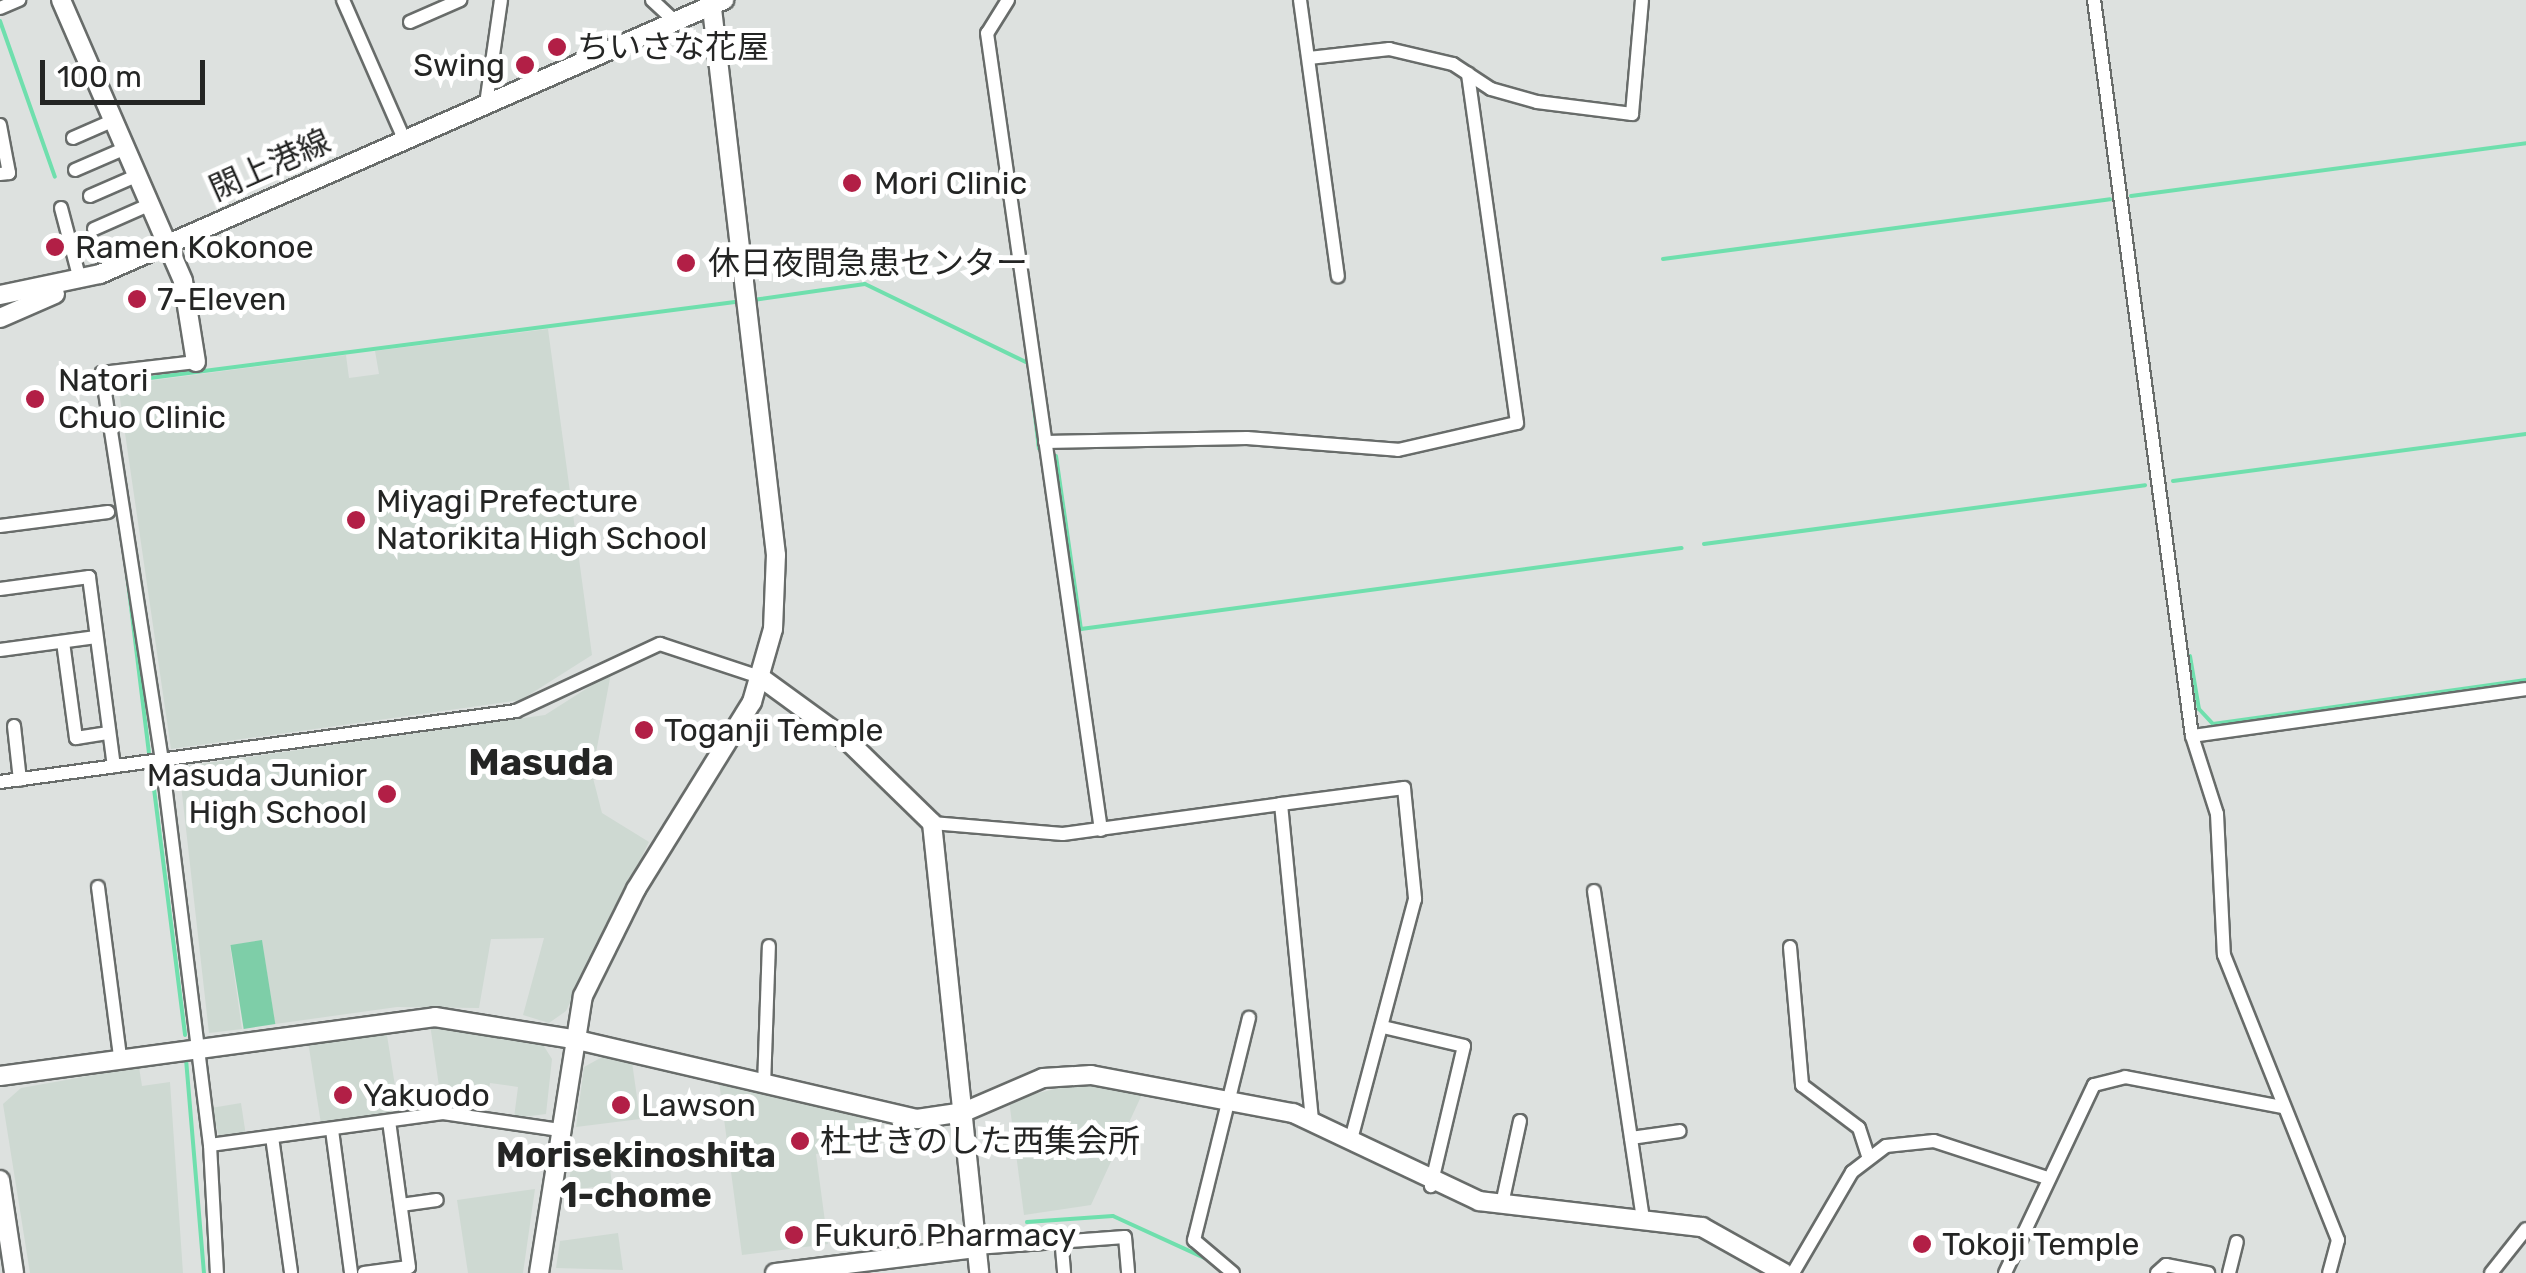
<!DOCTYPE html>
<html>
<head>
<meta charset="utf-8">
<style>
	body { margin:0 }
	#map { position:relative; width:2526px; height:1273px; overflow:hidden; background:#dde1df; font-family:Rubik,"Noto Sans JP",sans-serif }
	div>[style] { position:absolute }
	.built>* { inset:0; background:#ced9d2; transform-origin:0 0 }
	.green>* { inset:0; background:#7ecea8; transform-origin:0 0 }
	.stream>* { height:4px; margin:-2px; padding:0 2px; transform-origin:2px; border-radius:2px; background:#6fdfad }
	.roads { filter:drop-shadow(2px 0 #686c6a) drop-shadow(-2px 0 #686c6a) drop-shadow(0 2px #686c6a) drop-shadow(0 -2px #686c6a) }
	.street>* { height:12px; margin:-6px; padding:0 6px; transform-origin:6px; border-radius:6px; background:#fff }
	.secondary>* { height:18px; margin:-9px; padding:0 9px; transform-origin:9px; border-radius:9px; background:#fff }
	.dots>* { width:28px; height:28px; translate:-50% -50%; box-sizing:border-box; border:5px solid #fff; border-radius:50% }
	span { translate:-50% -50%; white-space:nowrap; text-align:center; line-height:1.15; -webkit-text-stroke:10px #fff; paint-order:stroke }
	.poi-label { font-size:32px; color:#242524 }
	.left { translate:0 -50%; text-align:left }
	.right { translate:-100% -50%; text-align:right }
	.street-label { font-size:32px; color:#242524 }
	.neighbourhood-label { font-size:35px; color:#242524; font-weight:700 }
	.quarter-label { font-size:38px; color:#242524; font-weight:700 }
	.scale { position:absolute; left:40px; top:60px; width:165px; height:45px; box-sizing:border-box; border:5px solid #242524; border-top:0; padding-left:12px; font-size:30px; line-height:35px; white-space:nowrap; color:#242524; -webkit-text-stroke:8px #fff; paint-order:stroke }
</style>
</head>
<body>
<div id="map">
	<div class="built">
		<i style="clip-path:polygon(548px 329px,592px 655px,521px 700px,171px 749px,118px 385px,346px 355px,349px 378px,379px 374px,375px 351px)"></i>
		<i style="clip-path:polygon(611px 673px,592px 774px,602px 813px,649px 842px,566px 1011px,549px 1023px,523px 1015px,544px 938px,491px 939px,479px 1008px,397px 1007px,275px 1024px,262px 941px,230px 945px,242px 1029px,209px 1033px,179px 767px,545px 715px)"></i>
		<i style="clip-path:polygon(430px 1024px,540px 1040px,552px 1059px,546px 1114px,514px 1118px,518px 1087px,490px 1083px,484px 1113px,442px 1107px)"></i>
		<i style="left:386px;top:1029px;width:86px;height:79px;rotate:81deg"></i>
		<i style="clip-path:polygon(604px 1056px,632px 1062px,640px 1119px,576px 1127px,584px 1067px)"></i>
		<i style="clip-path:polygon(139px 1067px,142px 1086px,170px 1082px,183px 1273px,30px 1273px,3px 1104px,21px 1088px)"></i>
		<i style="clip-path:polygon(719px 1081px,871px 1119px,874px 1145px,816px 1154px,828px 1244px,742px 1255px)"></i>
		<i style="clip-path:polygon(1089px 1081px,1144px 1090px,1091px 1205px,1024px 1215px,1009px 1100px)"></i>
		<i style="clip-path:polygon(241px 1103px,246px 1136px,220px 1139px,211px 1108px)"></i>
		<i style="clip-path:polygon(608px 1154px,612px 1184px,568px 1191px,572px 1159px)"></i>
		<i style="clip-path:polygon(535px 1189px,523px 1273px,468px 1273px,457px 1200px)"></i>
		<i style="clip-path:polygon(618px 1233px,623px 1270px,556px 1268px,560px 1241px)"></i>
	</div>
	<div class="green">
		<i style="left:262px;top:940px;width:85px;height:32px;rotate:81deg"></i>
	</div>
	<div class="stream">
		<i style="left:0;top:21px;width:165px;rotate:70.6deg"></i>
		<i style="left:2131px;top:196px;width:399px;rotate:-7.6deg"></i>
		<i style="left:1663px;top:259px;width:451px;rotate:-7.6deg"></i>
		<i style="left:753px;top:300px;width:113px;rotate:-8.1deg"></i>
		<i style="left:865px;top:284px;width:181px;rotate:25.9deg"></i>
		<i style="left:119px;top:382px;width:621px;rotate:-7.4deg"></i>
		<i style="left:1031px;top:382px;width:67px;rotate:83.2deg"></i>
		<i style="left:1056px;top:456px;width:175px;rotate:81.8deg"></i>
		<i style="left:1081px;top:629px;width:606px;rotate:-7.68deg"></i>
		<i style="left:2173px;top:481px;width:356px;rotate:-7.6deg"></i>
		<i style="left:1704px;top:544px;width:445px;rotate:-7.6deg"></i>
		<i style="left:127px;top:574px;width:180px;rotate:83deg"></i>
		<i style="left:2190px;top:656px;width:54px;rotate:80.4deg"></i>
		<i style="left:2199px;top:709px;width:21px;rotate:47deg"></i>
		<i style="left:2213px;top:724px;width:316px;rotate:-8deg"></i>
		<i style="left:152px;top:773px;width:264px;rotate:82.8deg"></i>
		<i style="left:186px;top:1059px;width:215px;rotate:85.2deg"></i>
		<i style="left:1027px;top:1222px;width:86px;rotate:-4deg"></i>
		<i style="left:1113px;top:1216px;width:103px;rotate:24.6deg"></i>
	</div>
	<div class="roads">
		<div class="street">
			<i style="left:343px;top:0;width:152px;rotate:66.3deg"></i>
			<i style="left:652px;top:0;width:34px;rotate:43deg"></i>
			<i style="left:1008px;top:0;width:39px;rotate:122deg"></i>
			<i style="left:987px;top:33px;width:805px;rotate:81.86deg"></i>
			<i style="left:1300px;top:0;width:279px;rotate:82.2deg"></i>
			<i style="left:2094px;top:0;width:742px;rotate:82.42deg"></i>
			<i style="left:2192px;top:736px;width:82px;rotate:72.2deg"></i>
			<i style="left:2217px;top:814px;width:141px;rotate:87.2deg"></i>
			<i style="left:2224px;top:955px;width:307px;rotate:68.2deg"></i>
			<i style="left:2338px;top:1240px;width:34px;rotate:105deg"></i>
			<i style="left:0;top:8px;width:21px;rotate:-23deg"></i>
			<i style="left:410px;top:22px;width:55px;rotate:-23.7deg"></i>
			<i style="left:1309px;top:58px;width:81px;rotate:-6.4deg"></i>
			<i style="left:1389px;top:49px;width:66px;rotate:13.2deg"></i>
			<i style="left:1453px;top:64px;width:45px;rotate:33.3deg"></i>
			<i style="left:1491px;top:89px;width:48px;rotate:15.8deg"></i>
			<i style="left:1537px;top:102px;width:96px;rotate:7.2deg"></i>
			<i style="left:1632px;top:114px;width:114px;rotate:-85deg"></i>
			<i style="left:486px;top:104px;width:105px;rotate:-81.8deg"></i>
			<i style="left:0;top:125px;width:49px;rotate:79.4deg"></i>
			<i style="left:9px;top:173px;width:9px;rotate:174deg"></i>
			<i style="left:73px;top:138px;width:45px;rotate:-23.7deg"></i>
			<i style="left:75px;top:170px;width:56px;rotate:-23.3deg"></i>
			<i style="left:90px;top:196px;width:52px;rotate:-23.6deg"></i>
			<i style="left:61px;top:208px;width:74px;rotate:75.2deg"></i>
			<i style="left:94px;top:229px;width:62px;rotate:-23.7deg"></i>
			<i style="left:196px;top:362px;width:95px;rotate:173.3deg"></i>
			<i style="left:102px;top:373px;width:392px;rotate:81.2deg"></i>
			<i style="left:162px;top:760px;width:388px;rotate:82.9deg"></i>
			<i style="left:210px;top:1145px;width:128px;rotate:86.9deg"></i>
			<i style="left:1045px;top:442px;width:202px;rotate:-1.1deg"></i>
			<i style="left:1247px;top:438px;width:151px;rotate:4.5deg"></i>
			<i style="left:1398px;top:450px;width:122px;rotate:-12.8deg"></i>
			<i style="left:1517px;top:423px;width:353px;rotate:-98deg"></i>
			<i style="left:0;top:526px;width:109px;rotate:-7.4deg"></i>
			<i style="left:0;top:589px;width:90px;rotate:-7.7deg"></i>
			<i style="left:89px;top:577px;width:191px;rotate:82.5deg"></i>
			<i style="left:63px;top:642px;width:97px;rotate:82.3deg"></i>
			<i style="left:76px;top:738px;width:33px;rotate:-9deg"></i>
			<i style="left:0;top:650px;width:97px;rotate:-7.7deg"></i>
			<i style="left:14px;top:726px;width:54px;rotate:83.7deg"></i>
			<i style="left:2192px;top:736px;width:337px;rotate:-8deg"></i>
			<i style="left:0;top:782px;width:521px;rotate:-7.83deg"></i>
			<i style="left:516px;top:711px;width:159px;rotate:-25deg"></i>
			<i style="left:660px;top:644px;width:105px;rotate:18.3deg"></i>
			<i style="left:1281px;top:804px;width:124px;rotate:-7.4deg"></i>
			<i style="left:1404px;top:788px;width:112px;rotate:84.3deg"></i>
			<i style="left:1415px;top:899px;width:248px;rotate:104.9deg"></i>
			<i style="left:932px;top:823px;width:131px;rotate:4.8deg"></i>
			<i style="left:1063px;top:834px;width:220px;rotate:-7.8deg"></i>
			<i style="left:1281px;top:804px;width:319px;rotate:84.4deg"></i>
			<i style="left:98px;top:887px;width:171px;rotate:82.6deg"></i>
			<i style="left:1594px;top:891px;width:330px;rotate:81.5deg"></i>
			<i style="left:1790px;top:947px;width:139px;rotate:85deg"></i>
			<i style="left:1802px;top:1085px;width:71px;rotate:37deg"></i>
			<i style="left:1859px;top:1128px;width:29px;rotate:72deg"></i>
			<i style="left:1383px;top:1027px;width:83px;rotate:13.2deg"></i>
			<i style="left:1464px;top:1046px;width:144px;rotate:103.3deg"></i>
			<i style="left:764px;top:1086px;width:140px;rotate:-88deg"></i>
			<i style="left:332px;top:1130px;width:144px;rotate:82.4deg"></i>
			<i style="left:272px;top:1137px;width:137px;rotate:82deg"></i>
			<i style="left:1631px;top:1138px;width:49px;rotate:-8.1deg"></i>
			<i style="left:210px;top:1145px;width:235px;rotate:-7.8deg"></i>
			<i style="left:443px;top:1113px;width:118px;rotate:8.3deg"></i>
			<i style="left:1502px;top:1204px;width:85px;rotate:-77.8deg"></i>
			<i style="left:401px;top:1205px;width:36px;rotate:-8deg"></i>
			<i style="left:1061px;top:1237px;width:36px;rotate:85deg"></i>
			<i style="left:976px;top:1248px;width:149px;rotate:-4.2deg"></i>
			<i style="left:1125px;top:1237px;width:36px;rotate:85deg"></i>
			<i style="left:364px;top:1273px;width:45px;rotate:-7.6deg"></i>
			<i style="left:409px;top:1267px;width:147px;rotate:-97.8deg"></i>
			<i style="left:1233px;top:1273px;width:51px;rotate:-139.8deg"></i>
			<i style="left:1194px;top:1240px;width:229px;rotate:-76.1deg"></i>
			<i style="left:1793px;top:1273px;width:117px;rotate:-59.7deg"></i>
			<i style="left:1852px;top:1172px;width:43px;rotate:-37.4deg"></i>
			<i style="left:1886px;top:1146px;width:48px;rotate:-5.9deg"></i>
			<i style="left:1934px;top:1141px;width:116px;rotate:18.1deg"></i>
			<i style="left:2005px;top:1273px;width:208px;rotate:-64.7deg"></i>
			<i style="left:2094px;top:1085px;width:32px;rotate:-14deg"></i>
			<i style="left:2125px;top:1077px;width:160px;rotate:10.8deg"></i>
			<i style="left:2157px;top:1273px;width:12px;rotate:-42deg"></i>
			<i style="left:2166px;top:1265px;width:43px;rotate:10.8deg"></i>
			<i style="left:2229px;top:1273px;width:32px;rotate:-76deg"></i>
			<i style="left:2491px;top:1273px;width:56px;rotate:-51.5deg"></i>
		</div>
		<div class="secondary">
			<i style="left:61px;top:0;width:306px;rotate:66.5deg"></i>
			<i style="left:183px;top:281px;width:82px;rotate:80.9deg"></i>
			<i style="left:0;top:295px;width:102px;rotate:-11.9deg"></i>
			<i style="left:100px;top:274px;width:682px;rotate:-23.71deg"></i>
			<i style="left:0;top:318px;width:60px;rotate:-23.6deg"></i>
			<i style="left:760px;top:677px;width:110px;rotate:36.1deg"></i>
			<i style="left:849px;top:742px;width:116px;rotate:44.3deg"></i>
			<i style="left:932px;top:823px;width:452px;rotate:84deg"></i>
			<i style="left:0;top:1076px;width:439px;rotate:-7.7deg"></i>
			<i style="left:435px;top:1017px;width:140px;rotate:9.1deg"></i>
			<i style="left:573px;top:1039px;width:353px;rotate:13.1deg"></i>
			<i style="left:917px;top:1119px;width:48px;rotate:-8.5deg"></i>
			<i style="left:964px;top:1112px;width:86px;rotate:-23.3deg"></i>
			<i style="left:1043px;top:1078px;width:48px;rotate:-3.6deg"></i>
			<i style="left:1091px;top:1075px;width:206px;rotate:10.7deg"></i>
			<i style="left:1293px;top:1113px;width:206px;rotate:25.3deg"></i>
			<i style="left:1479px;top:1201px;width:225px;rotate:6.7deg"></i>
			<i style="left:1702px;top:1227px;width:94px;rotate:29.3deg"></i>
			<i style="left:0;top:1180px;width:94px;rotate:81.4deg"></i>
			<i style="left:539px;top:1273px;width:280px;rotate:-81deg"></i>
			<i style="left:583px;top:996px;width:119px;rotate:-63.6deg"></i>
			<i style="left:636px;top:889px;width:220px;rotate:-58.2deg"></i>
			<i style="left:752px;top:702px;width:76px;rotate:-74deg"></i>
			<i style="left:773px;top:629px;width:74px;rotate:-87.7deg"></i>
			<i style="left:776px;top:555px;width:559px;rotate:-96.68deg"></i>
			<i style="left:775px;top:1273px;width:203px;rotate:-7.1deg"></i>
		</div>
	</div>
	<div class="dots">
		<i style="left:557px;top:47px;background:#b21f46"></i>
		<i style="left:525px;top:65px;background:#b21f46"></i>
		<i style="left:852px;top:183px;background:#b21f46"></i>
		<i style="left:55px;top:247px;background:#b21f46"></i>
		<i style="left:686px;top:263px;background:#b21f46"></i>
		<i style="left:137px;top:299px;background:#b21f46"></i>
		<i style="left:35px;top:399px;background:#b21f46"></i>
		<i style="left:356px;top:520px;background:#b21f46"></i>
		<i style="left:644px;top:730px;background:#b21f46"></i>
		<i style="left:387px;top:794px;background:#b21f46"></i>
		<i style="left:343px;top:1095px;background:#b21f46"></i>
		<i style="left:621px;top:1105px;background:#b21f46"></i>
		<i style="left:800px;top:1141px;background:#b21f46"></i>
		<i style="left:794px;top:1235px;background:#b21f46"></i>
		<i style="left:1922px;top:1244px;background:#b21f46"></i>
	</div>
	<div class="poi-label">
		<span class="left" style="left:577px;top:47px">ちいさな花屋</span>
		<span class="right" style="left:505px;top:65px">Swing</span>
		<span class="left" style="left:874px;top:183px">Mori Clinic</span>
		<span class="left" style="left:75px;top:247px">Ramen Kokonoe</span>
		<span class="left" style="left:708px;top:263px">休日夜間急患センター</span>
		<span class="left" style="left:157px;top:299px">7-Eleven</span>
		<span class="left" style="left:58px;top:399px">Natori<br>Chuo Clinic</span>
		<span class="left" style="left:376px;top:520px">Miyagi Prefecture<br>Natorikita High School</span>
		<span class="left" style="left:664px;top:730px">Toganji Temple</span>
		<span class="right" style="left:367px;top:794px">Masuda Junior<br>High School</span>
		<span class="left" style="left:363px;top:1095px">Yakuodo</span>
		<span class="left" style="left:641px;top:1105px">Lawson</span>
		<span class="left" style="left:820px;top:1141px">杜せきのした西集会所</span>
		<span class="left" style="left:814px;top:1235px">Fukurō Pharmacy</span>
		<span class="left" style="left:1942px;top:1244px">Tokoji Temple</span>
	</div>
	<div class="street-label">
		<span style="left:270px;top:165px;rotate:-24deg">閖上港線</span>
	</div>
	<div class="neighbourhood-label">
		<span style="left:636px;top:1175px">Morisekinoshita<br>1-chome</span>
	</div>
	<div class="quarter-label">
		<span style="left:541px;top:763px">Masuda</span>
	</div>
	<div class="scale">100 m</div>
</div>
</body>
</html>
